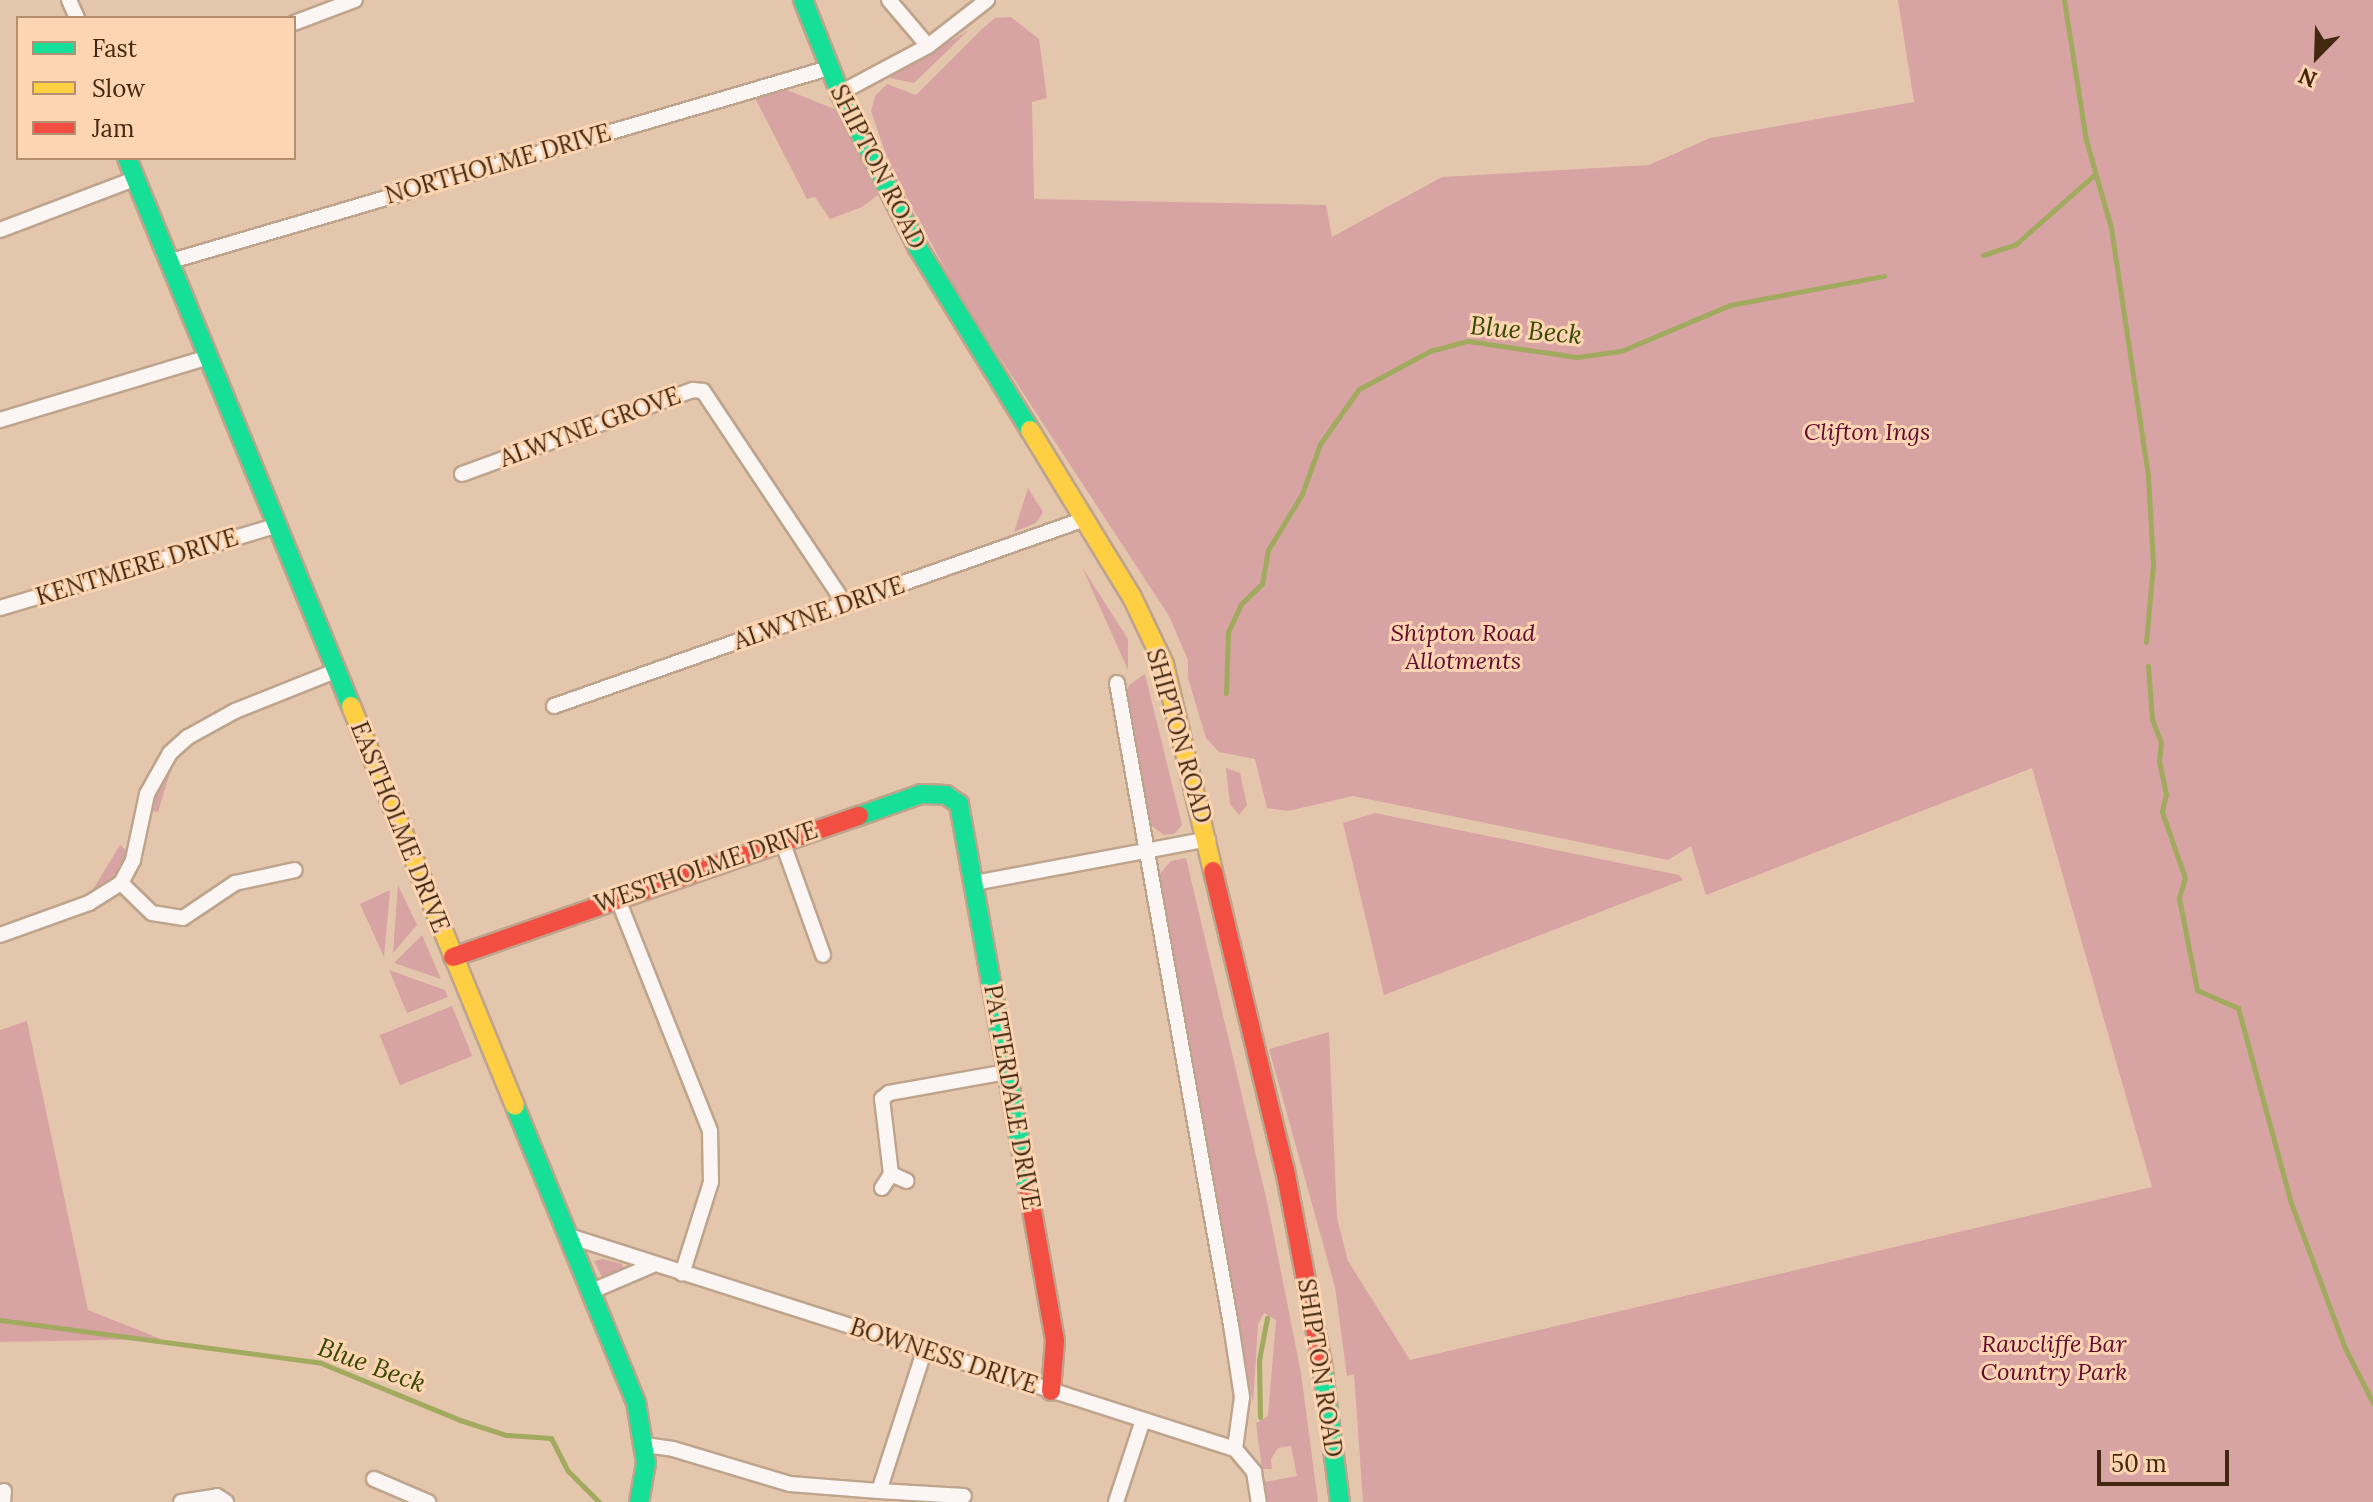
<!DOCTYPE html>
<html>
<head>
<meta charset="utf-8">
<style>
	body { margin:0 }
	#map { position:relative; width:2373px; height:1502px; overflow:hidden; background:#e4c6ac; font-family:Lora,serif }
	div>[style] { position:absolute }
	.green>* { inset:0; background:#d7a4a3; transform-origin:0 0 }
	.stream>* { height:5px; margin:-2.5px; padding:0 2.5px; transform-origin:2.5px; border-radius:2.5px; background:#a2aa60 }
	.roads { filter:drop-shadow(2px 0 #bea48d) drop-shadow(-2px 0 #bea48d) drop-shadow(0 2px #bea48d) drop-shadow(0 -2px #bea48d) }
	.street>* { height:14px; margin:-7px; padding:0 7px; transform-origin:7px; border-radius:7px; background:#fbf6f3 }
	.fast>* { height:18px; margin:-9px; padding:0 9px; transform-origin:9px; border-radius:9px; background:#16e098 }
	.slow>* { height:18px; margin:-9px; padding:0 9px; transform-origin:9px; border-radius:9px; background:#ffcf43 }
	.jam>* { height:18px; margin:-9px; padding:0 9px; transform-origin:9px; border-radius:9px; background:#f24e42 }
	span { translate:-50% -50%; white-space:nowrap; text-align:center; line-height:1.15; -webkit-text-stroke:6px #fed5b2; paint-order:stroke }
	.street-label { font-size:24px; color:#42280f }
	.park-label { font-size:24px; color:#640b31; font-style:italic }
	.water-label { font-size:26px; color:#394800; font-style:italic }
	.legend { position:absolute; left:16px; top:16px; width:280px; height:144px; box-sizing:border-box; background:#fed5b2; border:2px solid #b39071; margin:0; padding:10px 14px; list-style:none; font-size:24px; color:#42280f }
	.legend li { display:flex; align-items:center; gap:16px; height:40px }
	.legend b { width:40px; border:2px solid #b39071 }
	.north { position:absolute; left:2277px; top:16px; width:80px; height:80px; -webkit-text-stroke:6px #fed5b2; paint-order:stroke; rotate:203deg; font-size:22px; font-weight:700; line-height:32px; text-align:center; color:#42280f }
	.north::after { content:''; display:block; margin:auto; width:28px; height:36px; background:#42280f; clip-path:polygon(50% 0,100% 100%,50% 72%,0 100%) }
	.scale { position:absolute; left:2097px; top:1450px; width:132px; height:36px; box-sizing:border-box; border:4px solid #42280f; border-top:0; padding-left:10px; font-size:24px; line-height:28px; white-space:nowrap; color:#42280f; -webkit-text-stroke:6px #fed5b2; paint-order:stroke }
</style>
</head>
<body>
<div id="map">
	<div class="green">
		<i style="clip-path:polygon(1898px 0,2373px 0,2373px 1502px,1363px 1502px,1354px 1374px,1347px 1376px,1335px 1287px,1269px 1049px,1329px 1032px,1337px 1218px,1348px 1261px,1410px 1360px,2152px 1187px,2032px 768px,1706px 895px,1691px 846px,1668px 860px,1353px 796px,1288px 811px,1267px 808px,1255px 759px,1219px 752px,1206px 738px,1188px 678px,1188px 660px,1169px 616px,959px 295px,889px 164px,871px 111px,875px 96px,887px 84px,916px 95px,982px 29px,995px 18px,1011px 17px,1039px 39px,1047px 98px,1032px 102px,1034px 199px,1326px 205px,1332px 237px,1442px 177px,1649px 165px,1710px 138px,1914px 102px)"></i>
		<i style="clip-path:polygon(969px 30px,914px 83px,889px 78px)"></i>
		<i style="clip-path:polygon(782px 88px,837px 110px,878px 195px,862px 207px,830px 219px,815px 197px,807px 199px,755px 98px)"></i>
		<i style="clip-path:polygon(1028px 488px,1043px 512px,1036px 523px,1014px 532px)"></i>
		<i style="clip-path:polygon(1082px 567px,1128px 639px,1128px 670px)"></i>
		<i style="clip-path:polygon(1145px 674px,1182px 825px,1174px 834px,1164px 835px,1149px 824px,1126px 694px,1129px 685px)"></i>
		<i style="clip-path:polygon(172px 766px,158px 812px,150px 810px,154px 796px)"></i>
		<i style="clip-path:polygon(1226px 768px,1240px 773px,1247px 805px,1239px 815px,1230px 804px)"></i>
		<i style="clip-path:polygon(1375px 813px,1679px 875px,1683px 880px,1384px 995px,1343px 823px)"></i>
		<i style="clip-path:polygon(120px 845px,128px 852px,119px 876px,89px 896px)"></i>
		<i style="clip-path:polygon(1186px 858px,1268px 1206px,1301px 1373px,1318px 1502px,1268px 1502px,1264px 1482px,1297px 1476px,1291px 1446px,1278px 1448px,1271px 1459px,1272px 1469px,1262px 1469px,1256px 1423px,1268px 1416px,1276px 1320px,1264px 1313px,1258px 1324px,1253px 1403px,1158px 876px,1171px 861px)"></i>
		<i style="clip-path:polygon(398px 885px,417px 925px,393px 953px)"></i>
		<i style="clip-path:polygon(390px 890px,384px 957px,360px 904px)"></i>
		<i style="clip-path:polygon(422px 935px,441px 979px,394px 963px)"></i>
		<i style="clip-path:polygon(389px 970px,445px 990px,448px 997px,407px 1013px)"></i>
		<i style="left:452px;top:1006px;width:54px;height:78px;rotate:68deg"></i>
		<i style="clip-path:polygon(27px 1021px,88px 1310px,161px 1339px,0 1342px,0 1030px)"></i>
		<i style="clip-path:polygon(603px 1259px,622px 1264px,623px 1269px,602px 1277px,594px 1261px)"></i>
	</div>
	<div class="stream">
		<i style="left:2064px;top:0;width:142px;rotate:81.1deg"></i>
		<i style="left:2086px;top:140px;width:91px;rotate:74.1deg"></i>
		<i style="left:2111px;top:228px;width:252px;rotate:81.5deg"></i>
		<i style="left:2148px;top:477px;width:88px;rotate:86.7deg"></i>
		<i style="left:2153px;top:565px;width:77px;rotate:95.2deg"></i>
		<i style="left:1983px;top:255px;width:35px;rotate:-18deg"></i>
		<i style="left:2016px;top:244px;width:104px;rotate:-41.5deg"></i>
		<i style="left:2148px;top:666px;width:53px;rotate:85.7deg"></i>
		<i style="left:2152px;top:719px;width:25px;rotate:69deg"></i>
		<i style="left:2161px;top:742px;width:19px;rotate:96deg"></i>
		<i style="left:2159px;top:761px;width:34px;rotate:78deg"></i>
		<i style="left:2166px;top:794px;width:18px;rotate:103deg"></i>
		<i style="left:2162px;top:812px;width:70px;rotate:70.8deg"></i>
		<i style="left:2185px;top:878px;width:21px;rotate:107deg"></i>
		<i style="left:2179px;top:898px;width:94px;rotate:78.9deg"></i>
		<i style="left:2197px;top:990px;width:45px;rotate:23.7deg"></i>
		<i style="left:2238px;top:1008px;width:202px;rotate:74.8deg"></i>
		<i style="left:2291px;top:1203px;width:155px;rotate:69.6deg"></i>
		<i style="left:2345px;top:1348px;width:62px;rotate:63deg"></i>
		<i style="left:1226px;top:693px;width:61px;rotate:-88.1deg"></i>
		<i style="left:1228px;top:632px;width:31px;rotate:-65deg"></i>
		<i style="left:1241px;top:604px;width:29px;rotate:-44deg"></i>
		<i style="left:1262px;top:584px;width:35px;rotate:-80deg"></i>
		<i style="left:1268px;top:550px;width:66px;rotate:-58.7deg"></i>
		<i style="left:1302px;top:494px;width:53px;rotate:-70.2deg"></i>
		<i style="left:1320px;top:444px;width:67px;rotate:-54.7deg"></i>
		<i style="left:1359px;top:389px;width:81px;rotate:-28.2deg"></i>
		<i style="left:1430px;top:351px;width:39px;rotate:-15deg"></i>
		<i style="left:1468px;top:341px;width:110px;rotate:8.4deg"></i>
		<i style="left:1577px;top:357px;width:44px;rotate:-7.8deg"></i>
		<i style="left:1621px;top:351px;width:118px;rotate:-22.9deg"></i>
		<i style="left:1730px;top:305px;width:157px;rotate:-10.7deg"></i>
		<i style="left:0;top:1320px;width:324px;rotate:7.6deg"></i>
		<i style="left:321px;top:1363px;width:150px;rotate:22.3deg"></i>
		<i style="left:460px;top:1420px;width:48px;rotate:18.1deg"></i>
		<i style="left:506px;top:1435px;width:45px;rotate:3.8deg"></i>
		<i style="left:551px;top:1438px;width:37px;rotate:63deg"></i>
		<i style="left:568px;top:1471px;width:44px;rotate:45deg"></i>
		<i style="left:1260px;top:1417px;width:57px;rotate:-91deg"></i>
		<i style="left:1259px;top:1360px;width:43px;rotate:-79.2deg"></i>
	</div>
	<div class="roads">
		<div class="street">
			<i style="left:69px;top:0;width:20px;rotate:66deg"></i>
			<i style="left:889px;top:0;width:60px;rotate:49.7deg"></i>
			<i style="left:294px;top:23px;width:65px;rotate:-20.7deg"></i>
			<i style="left:840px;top:93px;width:100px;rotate:-28.1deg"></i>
			<i style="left:928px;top:46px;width:75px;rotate:-37.9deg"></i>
			<i style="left:0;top:230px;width:143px;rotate:-20.8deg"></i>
			<i style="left:168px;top:262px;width:689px;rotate:-16.36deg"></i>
			<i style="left:0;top:420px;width:218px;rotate:-16.8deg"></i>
			<i style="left:462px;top:474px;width:246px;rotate:-20deg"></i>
			<i style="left:693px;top:390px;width:10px;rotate:6deg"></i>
			<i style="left:703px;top:391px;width:256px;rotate:56.3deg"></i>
			<i style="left:0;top:608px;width:287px;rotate:-16.6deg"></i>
			<i style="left:1117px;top:683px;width:652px;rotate:79.93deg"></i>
			<i style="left:1231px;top:1325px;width:73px;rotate:81.3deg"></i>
			<i style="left:1242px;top:1397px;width:52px;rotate:97.7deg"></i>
			<i style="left:554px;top:706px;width:563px;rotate:-19.4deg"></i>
			<i style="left:782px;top:841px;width:121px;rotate:70.2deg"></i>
			<i style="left:121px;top:883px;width:43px;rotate:44.1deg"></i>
			<i style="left:152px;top:913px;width:31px;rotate:9deg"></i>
			<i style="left:183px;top:918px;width:63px;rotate:-33.9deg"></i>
			<i style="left:235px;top:883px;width:61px;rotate:-12.2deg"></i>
			<i style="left:974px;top:883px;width:238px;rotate:-10.6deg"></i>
			<i style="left:617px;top:897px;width:252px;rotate:68.3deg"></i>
			<i style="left:710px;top:1131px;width:51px;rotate:88.9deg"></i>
			<i style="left:711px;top:1182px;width:96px;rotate:107.5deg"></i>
			<i style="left:0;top:935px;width:95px;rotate:-19.8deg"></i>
			<i style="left:89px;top:903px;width:38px;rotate:-32deg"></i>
			<i style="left:121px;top:883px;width:26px;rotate:-62deg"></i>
			<i style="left:133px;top:860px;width:67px;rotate:-78deg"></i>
			<i style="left:147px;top:794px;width:47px;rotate:-60.7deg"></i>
			<i style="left:170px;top:753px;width:24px;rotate:-42deg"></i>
			<i style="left:188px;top:737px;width:54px;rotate:-29deg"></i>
			<i style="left:235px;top:711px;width:108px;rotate:-21.8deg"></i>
			<i style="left:891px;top:1174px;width:17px;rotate:24deg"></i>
			<i style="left:882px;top:1188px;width:17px;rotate:-57deg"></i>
			<i style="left:891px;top:1174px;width:76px;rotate:-96.8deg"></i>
			<i style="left:882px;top:1099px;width:9px;rotate:-41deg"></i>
			<i style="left:889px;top:1093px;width:120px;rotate:-10.1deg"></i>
			<i style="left:569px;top:1236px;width:699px;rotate:17.74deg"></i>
			<i style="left:1235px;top:1449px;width:30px;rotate:50deg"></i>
			<i style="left:1254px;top:1472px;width:30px;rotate:81deg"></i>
			<i style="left:592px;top:1291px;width:66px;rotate:-23.1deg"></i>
			<i style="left:645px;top:1445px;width:28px;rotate:8deg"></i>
			<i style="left:673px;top:1449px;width:122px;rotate:16.7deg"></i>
			<i style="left:790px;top:1484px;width:89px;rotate:4.5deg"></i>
			<i style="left:879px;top:1491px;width:149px;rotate:-72.1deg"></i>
			<i style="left:374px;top:1479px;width:59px;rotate:23.1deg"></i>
			<i style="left:879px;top:1491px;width:85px;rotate:3.4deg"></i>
			<i style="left:3px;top:1502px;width:11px;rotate:-85deg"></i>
			<i style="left:181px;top:1502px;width:36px;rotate:-9deg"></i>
			<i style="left:217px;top:1496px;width:11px;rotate:34deg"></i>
			<i style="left:1116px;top:1502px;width:86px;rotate:-71.8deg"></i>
		</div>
		<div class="fast">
			<i style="left:803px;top:0;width:100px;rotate:68.3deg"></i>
			<i style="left:840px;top:93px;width:174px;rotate:63.3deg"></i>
			<i style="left:918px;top:248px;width:214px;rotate:58.4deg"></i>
			<i style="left:127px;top:158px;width:592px;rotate:67.77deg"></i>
			<i style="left:859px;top:816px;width:66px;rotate:-19.5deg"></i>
			<i style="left:921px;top:794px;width:25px;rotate:2deg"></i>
			<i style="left:946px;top:795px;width:16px;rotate:35deg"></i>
			<i style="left:959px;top:804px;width:395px;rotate:79.8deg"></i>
			<i style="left:515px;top:1106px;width:320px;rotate:67.8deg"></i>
			<i style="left:636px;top:1402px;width:62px;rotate:80.7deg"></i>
			<i style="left:646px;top:1463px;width:40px;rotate:100deg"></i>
			<i style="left:1322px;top:1364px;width:139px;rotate:82.6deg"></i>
		</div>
		<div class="slow">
			<i style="left:1030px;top:430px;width:196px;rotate:58.6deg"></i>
			<i style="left:1132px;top:597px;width:74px;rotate:64.5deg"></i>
			<i style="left:1164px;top:664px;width:213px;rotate:76.7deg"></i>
			<i style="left:351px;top:706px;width:432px;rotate:67.7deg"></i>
		</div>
		<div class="jam">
			<i style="left:1213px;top:871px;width:308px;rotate:76.5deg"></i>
			<i style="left:1285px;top:1170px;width:197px;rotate:79.2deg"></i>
			<i style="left:453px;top:957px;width:430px;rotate:-19.2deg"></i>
			<i style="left:1029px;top:1193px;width:150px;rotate:80deg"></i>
			<i style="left:1055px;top:1341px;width:50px;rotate:94.6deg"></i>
		</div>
	</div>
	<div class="street-label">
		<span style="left:498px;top:164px;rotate:-16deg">NORTHOLME DRIVE</span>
		<span style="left:878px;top:167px;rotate:63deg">SHIPTON ROAD</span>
		<span style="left:590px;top:427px;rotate:-20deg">ALWYNE GROVE</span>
		<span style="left:137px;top:567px;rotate:-17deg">KENTMERE DRIVE</span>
		<span style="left:819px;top:613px;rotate:-19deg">ALWYNE DRIVE</span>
		<span style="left:1179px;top:736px;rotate:74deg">SHIPTON ROAD</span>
		<span style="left:400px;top:827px;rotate:68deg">EASTHOLME DRIVE</span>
		<span style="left:706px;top:867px;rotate:-19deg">WESTHOLME DRIVE</span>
		<span style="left:1012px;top:1097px;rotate:80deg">PATTERDALE DRIVE</span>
		<span style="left:944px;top:1356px;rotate:18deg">BOWNESS DRIVE</span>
		<span style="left:1320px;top:1368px;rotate:81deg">SHIPTON ROAD</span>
	</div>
	<div class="park-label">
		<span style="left:1867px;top:432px">Clifton Ings</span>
		<span style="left:1463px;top:647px">Shipton Road<br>Allotments</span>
		<span style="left:2054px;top:1358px">Rawcliffe Bar<br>Country Park</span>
	</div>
	<div class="water-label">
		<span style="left:1526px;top:330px;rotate:5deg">Blue Beck</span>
		<span style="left:372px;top:1365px;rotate:20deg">Blue Beck</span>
	</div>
	<ul class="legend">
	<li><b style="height:10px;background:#16e098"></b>Fast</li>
	<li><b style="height:10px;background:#ffcf43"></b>Slow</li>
	<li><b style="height:10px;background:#f24e42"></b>Jam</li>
	</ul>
	<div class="north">N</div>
	<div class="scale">50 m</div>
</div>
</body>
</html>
